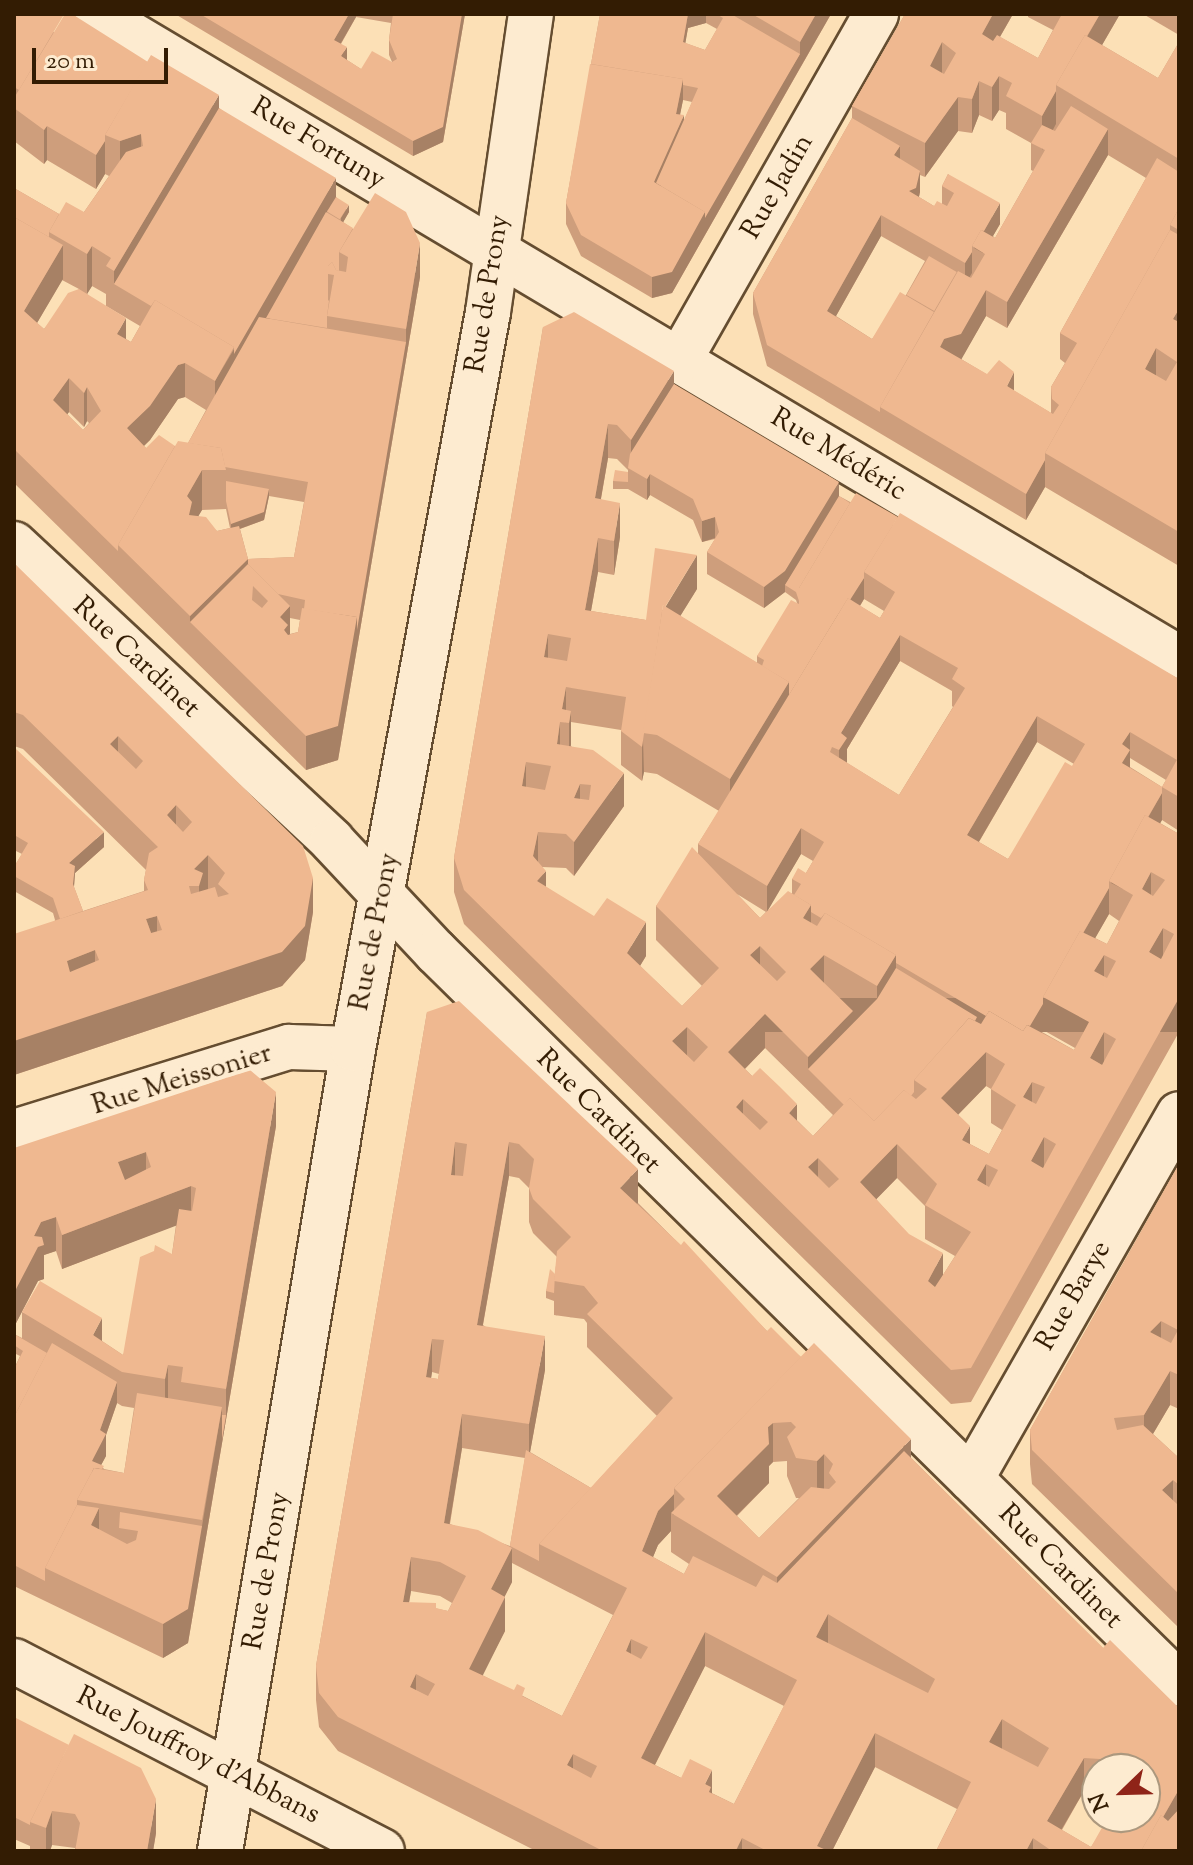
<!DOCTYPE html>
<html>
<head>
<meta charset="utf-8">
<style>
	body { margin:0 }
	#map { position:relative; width:1193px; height:1865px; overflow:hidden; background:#fce0b6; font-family:"Sorts Mill Goudy",serif }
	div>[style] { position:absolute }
	.roads { filter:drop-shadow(2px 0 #654d30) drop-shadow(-2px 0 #654d30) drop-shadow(0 2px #654d30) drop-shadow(0 -2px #654d30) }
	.minor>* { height:44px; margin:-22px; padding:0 22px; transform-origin:22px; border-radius:22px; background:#fdebd0 }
	.wall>* { inset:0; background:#ce9e7c }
	.shaded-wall>* { inset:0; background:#a78165; transform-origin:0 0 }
	.building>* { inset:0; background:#efb890; transform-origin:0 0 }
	span { translate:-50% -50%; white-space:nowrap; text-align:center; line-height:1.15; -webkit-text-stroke:8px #fdebd0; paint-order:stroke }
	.street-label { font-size:28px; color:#331c03 }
	.frame { position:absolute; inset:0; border:16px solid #331c03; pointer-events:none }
	.north { position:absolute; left:1081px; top:1753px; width:80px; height:80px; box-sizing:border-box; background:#fdebd0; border:2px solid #ac987e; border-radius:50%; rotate:247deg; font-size:22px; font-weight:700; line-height:32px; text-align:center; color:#331c03 }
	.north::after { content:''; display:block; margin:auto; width:28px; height:36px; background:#8f2418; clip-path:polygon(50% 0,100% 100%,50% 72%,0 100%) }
	.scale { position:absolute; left:32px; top:48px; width:136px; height:36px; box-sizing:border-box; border:4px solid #331c03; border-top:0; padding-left:10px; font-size:24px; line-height:28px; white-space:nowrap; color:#331c03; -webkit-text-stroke:6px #fdebd0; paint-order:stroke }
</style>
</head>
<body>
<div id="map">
	<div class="roads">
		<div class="minor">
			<i style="left:97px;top:14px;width:1259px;rotate:30.76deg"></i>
			<i style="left:679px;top:361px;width:399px;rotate:-60.4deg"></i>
			<i style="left:14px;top:544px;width:435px;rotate:43deg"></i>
			<i style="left:332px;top:841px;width:152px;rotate:46.9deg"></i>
			<i style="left:436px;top:952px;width:1043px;rotate:44.57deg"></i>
			<i style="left:14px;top:1132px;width:288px;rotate:-17.2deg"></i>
			<i style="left:289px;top:1047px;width:64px;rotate:1.8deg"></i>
			<i style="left:971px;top:1479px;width:420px;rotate:-60.3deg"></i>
			<i style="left:14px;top:1661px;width:414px;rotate:27.3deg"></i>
			<i style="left:220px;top:1851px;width:813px;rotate:-80.58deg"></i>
			<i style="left:353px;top:1049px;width:749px;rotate:-79.62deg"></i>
			<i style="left:488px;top:312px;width:301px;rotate:-81.8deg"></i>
		</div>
	</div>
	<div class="wall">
		<i style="clip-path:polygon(evenodd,14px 14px,219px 108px,336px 197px,349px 212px,343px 222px,420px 277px,338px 760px,306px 770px,14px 483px,14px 188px,59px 214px,84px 212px,109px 176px,105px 174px,96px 189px,47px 160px,44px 164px,14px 141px,14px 14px,62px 280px,79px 289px,44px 329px,37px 323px,62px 280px,14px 14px,92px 286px,106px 294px,106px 306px,140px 326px,131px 342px,126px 339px,87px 294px,92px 286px,14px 14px,185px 397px,206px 410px,188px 443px,175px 446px,146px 448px,144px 446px,150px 440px,178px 399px,185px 397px,14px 14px,69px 412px,84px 427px,87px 421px,89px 423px,83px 430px,67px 414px,69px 412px,14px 14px,269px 496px,304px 502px,294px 557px,248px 559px,240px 529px,264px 520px,269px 496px,14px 14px,226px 509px,230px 528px,217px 531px,198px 516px,202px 510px,226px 509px,14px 14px,290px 618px,300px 620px,298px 632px,290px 634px,290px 618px)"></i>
		<i style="clip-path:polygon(evenodd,175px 14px,465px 14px,443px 142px,413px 156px,175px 14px,356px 17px,391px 23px,389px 40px,389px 55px,392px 62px,361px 69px,347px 60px,341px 44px,356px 17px)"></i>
		<i style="clip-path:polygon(evenodd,600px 14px,831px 14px,672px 293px,652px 298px,581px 256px,566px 224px,566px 203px,600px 14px,706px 23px,717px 29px,705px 50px,685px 43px,688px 28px,706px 23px,600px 14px,683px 100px,692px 102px,684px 121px,680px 114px,683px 100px)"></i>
		<i style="clip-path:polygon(evenodd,905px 14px,1013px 14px,1000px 37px,1038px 58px,1053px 30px,1028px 17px,1028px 14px,1120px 14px,1102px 45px,1158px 78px,1179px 42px,1179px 566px,1045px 487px,1026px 520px,767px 366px,753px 314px,753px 293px,852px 118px,852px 106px,905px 14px,999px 110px,1006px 113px,1006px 129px,1031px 143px,1031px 170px,1033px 171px,995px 238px,993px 236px,1000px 224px,948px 174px,942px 186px,942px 204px,934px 206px,919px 197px,920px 192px,920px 175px,925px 177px,958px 131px,972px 133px,979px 115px,992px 121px,999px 110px,905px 14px,1108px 155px,1146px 178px,1060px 333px,1060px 359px,1065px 363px,1051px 387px,1051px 413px,961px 359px,986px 316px,1007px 328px,1108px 155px,905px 14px,881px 236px,925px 261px,906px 295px,872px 339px,836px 316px,881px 236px)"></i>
		<i style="clip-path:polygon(1143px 14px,1179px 14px,1179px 35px)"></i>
		<i style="clip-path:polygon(evenodd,543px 327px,674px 384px,839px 496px,1179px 679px,1179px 831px,1162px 820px,1160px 823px,1179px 834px,1179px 1032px,971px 1402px,951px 1404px,464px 924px,454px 892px,454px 858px,543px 327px,608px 458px,617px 459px,628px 470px,628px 472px,613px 481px,613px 489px,628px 489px,647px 500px,650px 495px,693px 520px,702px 542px,715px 539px,707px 552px,707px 574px,764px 608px,785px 592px,796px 600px,797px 603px,757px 656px,757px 663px,680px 616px,697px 589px,646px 620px,591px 611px,598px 572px,614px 575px,620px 537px,601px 499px,608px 458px,543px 327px,864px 599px,884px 611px,880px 618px,860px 606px,864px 599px,543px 327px,900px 661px,952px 691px,952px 706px,953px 707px,899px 795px,847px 763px,847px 749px,900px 661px,543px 327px,571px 722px,621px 730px,621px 765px,642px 781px,644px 772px,657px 774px,719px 811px,698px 844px,698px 854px,656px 906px,656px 940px,702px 986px,682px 1006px,640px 966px,646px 956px,546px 887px,542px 867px,566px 868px,574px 876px,624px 806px,571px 746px,571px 722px,543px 327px,1037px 742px,1074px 764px,1008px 859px,979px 842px,1037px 742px,543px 327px,1130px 758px,1166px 780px,1162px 787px,1130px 767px,1130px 758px,543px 327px,801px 854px,813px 861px,806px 873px,792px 879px,792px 893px,767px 911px,801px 854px,543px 327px,737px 894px,766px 912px,760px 918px,737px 894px,543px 327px,1109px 914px,1119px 921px,1107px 944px,1095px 938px,1109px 914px,543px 327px,840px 998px,864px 1013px,853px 1024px,840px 998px,543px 327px,1043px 1030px,1075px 1048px,1074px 1050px,1042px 1032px,1043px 1030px,543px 327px,765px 1048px,833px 1115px,813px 1136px,745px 1069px,765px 1048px,543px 327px,986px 1086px,991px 1089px,991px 1123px,1002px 1130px,989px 1154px,970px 1144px,958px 1115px,986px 1086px,543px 327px,897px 1178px,925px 1206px,925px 1239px,955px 1256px,943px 1275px,876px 1199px,897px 1178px)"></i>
		<i style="clip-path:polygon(14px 563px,313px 912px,305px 960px,282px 986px,14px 1075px,55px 920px,53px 913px,14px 891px,14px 867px,22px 854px,16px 851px,14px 855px,14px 750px,104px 847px,75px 873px,74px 887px,83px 911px,144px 891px,144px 880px,146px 870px,23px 749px,14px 746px)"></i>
		<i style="clip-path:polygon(evenodd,427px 1012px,638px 1203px,767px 1331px,801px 1357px,911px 1458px,1103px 1648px,1179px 1708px,1179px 1851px,936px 1851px,957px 1809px,875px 1767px,832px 1851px,536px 1851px,338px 1751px,319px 1727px,316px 1700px,316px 1666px,427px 1012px,509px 1176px,519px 1178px,529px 1188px,529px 1222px,533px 1233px,557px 1257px,555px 1274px,546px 1291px,546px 1298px,554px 1301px,554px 1315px,584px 1319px,587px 1323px,587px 1347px,657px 1416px,591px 1488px,530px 1452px,545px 1370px,483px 1325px,509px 1176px,427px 1012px,432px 1372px,439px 1374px,438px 1379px,431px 1378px,432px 1372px,427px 1012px,462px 1448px,525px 1458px,510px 1546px,450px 1524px,462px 1448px,427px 1012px,787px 1461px,787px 1476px,796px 1498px,799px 1498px,759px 1538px,737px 1516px,769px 1483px,769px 1466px,773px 1462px,787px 1461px,427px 1012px,671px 1531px,671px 1552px,689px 1564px,684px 1574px,653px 1557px,658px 1545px,671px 1531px,427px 1012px,512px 1563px,613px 1615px,562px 1716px,482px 1675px,505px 1631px,505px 1596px,512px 1582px,512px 1563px,427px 1012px,411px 1591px,440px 1596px,452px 1603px,448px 1611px,409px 1603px,411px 1591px,427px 1012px,705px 1666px,784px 1706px,734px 1804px,655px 1765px,705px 1666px,427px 1012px,1097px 1769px,1145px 1769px,1091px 1847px,1062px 1830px,1084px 1791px,1097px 1792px,1097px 1769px)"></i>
		<i style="clip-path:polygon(evenodd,276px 1126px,188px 1643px,163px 1658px,14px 1586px,14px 1369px,20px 1356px,14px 1353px,14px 1334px,22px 1338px,22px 1312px,102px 1341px,123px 1355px,172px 1254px,176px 1225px,62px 1269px,56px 1251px,44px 1255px,44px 1279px,38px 1281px,14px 1327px,14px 1148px,276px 1126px,117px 1403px,122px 1406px,134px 1408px,124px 1473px,104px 1469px,101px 1465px,106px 1456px,106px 1435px,117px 1403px)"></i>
		<i style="clip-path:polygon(1179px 1164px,1179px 1409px,1170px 1405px,1153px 1434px,1179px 1458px,1179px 1628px,1032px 1484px,1030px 1464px,1030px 1430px)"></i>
		<i style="clip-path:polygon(14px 1717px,156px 1833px,153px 1851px,75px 1851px,75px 1848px,52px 1845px,50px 1851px,30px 1851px,30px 1846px,14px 1839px)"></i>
	</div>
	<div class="shaded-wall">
		<i style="clip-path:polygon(349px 14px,356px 14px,356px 17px,334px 55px,334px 40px)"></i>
		<i style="clip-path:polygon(462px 14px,465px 14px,443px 142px,413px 156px,413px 141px)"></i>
		<i style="clip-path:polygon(688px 14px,706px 14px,706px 23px,688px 28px,683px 57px,683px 42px)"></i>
		<i style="clip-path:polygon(816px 14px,831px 14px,800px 68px,800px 42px)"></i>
		<i style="clip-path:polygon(993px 14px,1013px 14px,982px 68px,982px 34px)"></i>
		<i style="clip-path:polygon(1100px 14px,1120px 14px,1073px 95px,1059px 86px)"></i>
		<i style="clip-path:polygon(942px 42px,942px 76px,930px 66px)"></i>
		<i style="clip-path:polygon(347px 47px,347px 62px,341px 56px)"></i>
		<i style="clip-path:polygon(800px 54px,800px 68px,672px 293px,652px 298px,652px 277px,705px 212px)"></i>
		<i style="clip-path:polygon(999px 76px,999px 110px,992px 121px,992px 87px)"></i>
		<i style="clip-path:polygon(683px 79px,683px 100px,677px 130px,684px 115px,684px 136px,659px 191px,654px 182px,676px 114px)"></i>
		<i style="clip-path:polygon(979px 81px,979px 115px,972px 133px,972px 99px)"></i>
		<i style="clip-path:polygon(1056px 91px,1056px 124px,1042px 150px,1042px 116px)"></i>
		<i style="clip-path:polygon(219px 95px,219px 135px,114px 284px,114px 310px,114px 271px)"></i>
		<i style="clip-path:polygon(958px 97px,958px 131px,925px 177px,925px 143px)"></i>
		<i style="clip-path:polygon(47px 126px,47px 160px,44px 164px,44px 130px)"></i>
		<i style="clip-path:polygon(1108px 129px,1108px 155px,1007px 328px,1007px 302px)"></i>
		<i style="clip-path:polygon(141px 134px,141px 174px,120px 180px,120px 141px)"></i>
		<i style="clip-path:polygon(105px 141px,105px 174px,96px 189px,96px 155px)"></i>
		<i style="clip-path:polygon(900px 146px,900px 167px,894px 155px)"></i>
		<i style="clip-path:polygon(920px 171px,920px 192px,916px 209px,909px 191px)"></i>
		<i style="clip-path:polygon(336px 178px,336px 204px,327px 211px,327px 218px,215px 415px,215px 381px)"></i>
		<i style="clip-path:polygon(1000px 203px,1000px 224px,983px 253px,974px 248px)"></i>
		<i style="clip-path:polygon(349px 205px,349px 212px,341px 226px,341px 218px)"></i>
		<i style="clip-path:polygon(881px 215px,881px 236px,827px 332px,827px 311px)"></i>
		<i style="clip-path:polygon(420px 243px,420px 277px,338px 760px,306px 770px,306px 736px,406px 342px,406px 329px)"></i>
		<i style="clip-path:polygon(63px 245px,63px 279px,24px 345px,24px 311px)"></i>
		<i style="clip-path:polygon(92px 246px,92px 286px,87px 294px,87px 254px)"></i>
		<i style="clip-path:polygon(972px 252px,972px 273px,936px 334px,965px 277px,965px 263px)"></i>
		<i style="clip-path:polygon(986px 290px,986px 316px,961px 360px,940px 347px,944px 339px)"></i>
		<i style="clip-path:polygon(1179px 309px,1179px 343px,1173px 319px)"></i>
		<i style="clip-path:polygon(126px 318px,126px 352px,117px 334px)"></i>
		<i style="clip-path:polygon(1156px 348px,1156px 382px,1145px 369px)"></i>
		<i style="clip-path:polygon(185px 363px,185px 397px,178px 399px,150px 440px,127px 462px,127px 428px,178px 365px)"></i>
		<i style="clip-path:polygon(674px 371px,674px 405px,631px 470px,631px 440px)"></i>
		<i style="clip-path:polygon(1014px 372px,1014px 398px,1007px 386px)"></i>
		<i style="clip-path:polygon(69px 378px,69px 412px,53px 434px,53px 400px)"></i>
		<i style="clip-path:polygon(87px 387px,87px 421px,84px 427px,84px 393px)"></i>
		<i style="clip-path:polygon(608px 424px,608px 458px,595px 532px,595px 498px)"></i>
		<i style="clip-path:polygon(1045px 460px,1045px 487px,1026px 520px,1026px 494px)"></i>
		<i style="clip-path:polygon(202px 470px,202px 510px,192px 527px,192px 541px,187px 496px)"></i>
		<i style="clip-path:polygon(650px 474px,650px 495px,647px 500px,647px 479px)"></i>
		<i style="clip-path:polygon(839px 482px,839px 503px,785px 585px,785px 592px,764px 608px,764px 587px)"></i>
		<i style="clip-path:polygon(269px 489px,269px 496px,264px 520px,231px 532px,231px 524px)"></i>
		<i style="clip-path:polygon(620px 503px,620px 537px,614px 575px,614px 541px)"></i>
		<i style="clip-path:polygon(715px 517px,715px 538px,702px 542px,702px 521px)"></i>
		<i style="clip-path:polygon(598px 538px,598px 572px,585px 644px,585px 610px)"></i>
		<i style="clip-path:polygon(697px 555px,697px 589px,663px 644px,663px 611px)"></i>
		<i style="clip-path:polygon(248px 559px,248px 598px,190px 622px,190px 616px)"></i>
		<i style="clip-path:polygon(864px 578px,864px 599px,730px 818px,730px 779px,789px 682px)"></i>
		<i style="clip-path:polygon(290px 606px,290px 640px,288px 642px,280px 617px)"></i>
		<i style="clip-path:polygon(548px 634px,548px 668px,544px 657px)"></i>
		<i style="clip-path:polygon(900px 635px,900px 661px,847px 749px,847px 764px,839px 777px,839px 750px,841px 733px)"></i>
		<i style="clip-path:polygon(566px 687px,566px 723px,562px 709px)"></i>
		<i style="clip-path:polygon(571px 711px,571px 744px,569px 757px,569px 723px)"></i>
		<i style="clip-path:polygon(1037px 716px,1037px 742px,967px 862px,967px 835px)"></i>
		<i style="clip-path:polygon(560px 722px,560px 756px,557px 744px)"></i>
		<i style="clip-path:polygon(1130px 732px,1130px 776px,1122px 789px,1122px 744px)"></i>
		<i style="clip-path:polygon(118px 736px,118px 770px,110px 744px)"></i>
		<i style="clip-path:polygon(643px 739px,644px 772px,642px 781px,642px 747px)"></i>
		<i style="clip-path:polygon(526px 762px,526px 796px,522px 786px)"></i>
		<i style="clip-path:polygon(624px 773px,624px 806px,574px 876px,574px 842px)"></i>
		<i style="clip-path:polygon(580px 784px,580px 817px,574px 798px)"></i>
		<i style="clip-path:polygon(1162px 793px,1162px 820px,1123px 889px,1111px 883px)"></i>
		<i style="clip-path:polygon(176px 805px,176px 839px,167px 815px)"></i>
		<i style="clip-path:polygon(16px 817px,16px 851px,14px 855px,14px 821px)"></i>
		<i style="clip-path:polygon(801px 828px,801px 854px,767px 912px,767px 886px)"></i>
		<i style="clip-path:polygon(104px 832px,104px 847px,75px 873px,73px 899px,69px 863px)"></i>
		<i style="clip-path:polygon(538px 832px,538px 866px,533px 856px)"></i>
		<i style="clip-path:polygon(208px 855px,208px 889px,199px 920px,199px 886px,194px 869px)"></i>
		<i style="clip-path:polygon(546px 871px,546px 905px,537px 881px)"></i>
		<i style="clip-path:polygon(1151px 872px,1151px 906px,1142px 889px)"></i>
		<i style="clip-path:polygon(313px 878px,313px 912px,305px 960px,282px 986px,14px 1075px,14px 1041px)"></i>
		<i style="clip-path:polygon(1109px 888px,1109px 914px,1057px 1005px,1046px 998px)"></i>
		<i style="clip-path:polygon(811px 905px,811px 939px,803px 918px)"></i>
		<i style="clip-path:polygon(157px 916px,157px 949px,146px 919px)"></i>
		<i style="clip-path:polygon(646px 922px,646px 956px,627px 987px,627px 953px)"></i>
		<i style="clip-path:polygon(1163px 928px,1163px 962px,1149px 952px)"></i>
		<i style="clip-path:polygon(760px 946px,760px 980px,750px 955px)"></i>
		<i style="clip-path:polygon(95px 950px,95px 984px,67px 995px,67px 961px)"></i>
		<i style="clip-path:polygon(824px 955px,824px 989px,810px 969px)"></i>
		<i style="clip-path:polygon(896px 955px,896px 989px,877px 1020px,877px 986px)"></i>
		<i style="clip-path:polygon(1104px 955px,1104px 989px,1094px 971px)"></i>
		<i style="left:1179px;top:998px;width:34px;height:424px;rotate:90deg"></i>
		<i style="clip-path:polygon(1043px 1004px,1043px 1030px,1023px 1065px,1023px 1039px)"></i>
		<i style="clip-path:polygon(853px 1011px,853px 1045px,808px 1069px,808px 1057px)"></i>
		<i style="clip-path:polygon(765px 1014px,765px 1048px,728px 1086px,728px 1052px)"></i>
		<i style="clip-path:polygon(687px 1027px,687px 1061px,672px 1041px)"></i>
		<i style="clip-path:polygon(1104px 1032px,1104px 1066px,1090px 1058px)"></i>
		<i style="clip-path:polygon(986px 1052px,986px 1086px,941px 1132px,941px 1098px)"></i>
		<i style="clip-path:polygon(1032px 1082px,1032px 1116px,1023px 1097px)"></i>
		<i style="clip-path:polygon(276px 1092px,276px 1126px,188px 1643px,163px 1658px,163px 1624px,202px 1526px,222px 1407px,222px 1439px,226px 1415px,226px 1389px)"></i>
		<i style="clip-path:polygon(743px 1099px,743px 1133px,736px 1107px)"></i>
		<i style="clip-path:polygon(797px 1104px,797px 1138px,789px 1113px)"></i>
		<i style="clip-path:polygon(970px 1126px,970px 1160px,962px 1140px)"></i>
		<i style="clip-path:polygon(1044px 1137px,1044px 1171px,1031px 1161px)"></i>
		<i style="clip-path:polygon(455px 1142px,455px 1176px,451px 1175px)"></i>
		<i style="clip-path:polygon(509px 1142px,509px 1176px,477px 1358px,477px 1325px)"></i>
		<i style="clip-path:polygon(897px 1144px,897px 1178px,860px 1216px,860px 1182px)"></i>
		<i style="clip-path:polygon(146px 1152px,146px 1186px,118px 1195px,118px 1162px)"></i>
		<i style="clip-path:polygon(818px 1158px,818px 1192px,808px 1167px)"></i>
		<i style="clip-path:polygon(986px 1164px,986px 1198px,977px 1180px)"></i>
		<i style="clip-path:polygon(638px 1169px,638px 1203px,620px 1221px,620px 1188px)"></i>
		<i style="clip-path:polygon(191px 1186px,191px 1220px,62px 1269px,62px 1235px)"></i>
		<i style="clip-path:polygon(56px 1217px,56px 1251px,44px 1255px,44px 1279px,38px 1281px,14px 1327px,14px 1293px,34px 1236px,41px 1222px)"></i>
		<i style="clip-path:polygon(943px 1253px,943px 1287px,928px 1315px,928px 1281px)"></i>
		<i style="clip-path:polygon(102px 1318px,102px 1352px,93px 1335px)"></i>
		<i style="clip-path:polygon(1161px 1321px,1161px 1354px,1150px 1332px)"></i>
		<i style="clip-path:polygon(545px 1336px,545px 1370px,529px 1458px,529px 1424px)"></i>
		<i style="clip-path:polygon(432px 1339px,432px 1372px,426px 1411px,426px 1377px)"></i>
		<i style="clip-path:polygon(168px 1365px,168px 1399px,165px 1413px,165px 1379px)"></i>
		<i style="clip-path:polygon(1170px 1371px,1170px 1405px,1144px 1449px,1144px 1415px)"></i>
		<i style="clip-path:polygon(117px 1382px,117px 1403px,106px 1435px,106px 1456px,92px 1482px,92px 1461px,100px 1430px)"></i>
		<i style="clip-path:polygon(462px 1414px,462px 1448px,444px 1557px,444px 1523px)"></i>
		<i style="clip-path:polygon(773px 1423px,773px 1462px,769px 1466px,769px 1483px,717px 1535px,685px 1499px)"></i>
		<i style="clip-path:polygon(911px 1439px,911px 1478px,777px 1617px,777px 1577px)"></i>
		<i style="clip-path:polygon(824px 1454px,824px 1494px,817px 1500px,817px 1461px)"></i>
		<i style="clip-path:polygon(1173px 1480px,1173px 1514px,1162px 1490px)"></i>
		<i style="clip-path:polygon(674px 1494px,674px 1515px,671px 1513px,671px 1531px,658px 1545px,642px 1584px,642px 1551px,658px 1511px)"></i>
		<i style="clip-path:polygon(99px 1508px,99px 1542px,91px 1525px)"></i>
		<i style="clip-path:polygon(512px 1548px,512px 1582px,491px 1623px,491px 1589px)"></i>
		<i style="clip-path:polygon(411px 1557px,411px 1591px,403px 1636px,403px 1602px)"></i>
		<i style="clip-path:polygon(505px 1597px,505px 1631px,469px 1703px,469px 1669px)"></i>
		<i style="clip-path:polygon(828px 1614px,828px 1648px,816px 1637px)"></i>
		<i style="clip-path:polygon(705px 1632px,705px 1666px,641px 1792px,641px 1758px)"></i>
		<i style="clip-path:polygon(631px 1639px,631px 1673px,626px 1651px)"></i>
		<i style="clip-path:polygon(416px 1674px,416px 1708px,410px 1687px)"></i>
		<i style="clip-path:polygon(1002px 1719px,1002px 1753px,989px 1742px)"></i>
		<i style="clip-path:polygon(875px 1733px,875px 1767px,832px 1851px,817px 1851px,817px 1846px)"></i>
		<i style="clip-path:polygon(573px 1754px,573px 1788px,567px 1765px)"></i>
		<i style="clip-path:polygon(1084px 1758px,1084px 1791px,1050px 1849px,1047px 1821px)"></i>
		<i style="clip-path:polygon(712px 1770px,712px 1804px,705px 1784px)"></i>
		<i style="clip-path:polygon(1178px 1791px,1178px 1825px,1144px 1851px)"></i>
		<i style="clip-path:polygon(156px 1799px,156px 1833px,153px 1851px,147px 1851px)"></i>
		<i style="clip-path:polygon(52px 1812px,52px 1845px,50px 1851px,46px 1851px,46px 1828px)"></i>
		<i style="clip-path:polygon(742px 1838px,742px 1851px,736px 1851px)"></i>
		<i style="clip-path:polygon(1033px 1838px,1033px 1851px,1026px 1851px)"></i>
	</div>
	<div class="building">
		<i style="clip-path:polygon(14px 14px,60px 14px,63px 16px,19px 90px,14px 87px)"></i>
		<i style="clip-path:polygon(65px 14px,72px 14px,148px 62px,105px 135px,105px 141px,96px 155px,47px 126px,44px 130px,14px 108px,14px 98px)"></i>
		<i style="clip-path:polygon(200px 14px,349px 14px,334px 40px,347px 47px,341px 56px,361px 69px,372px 51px,392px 62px,397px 59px,389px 40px,393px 14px,462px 14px,443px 127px,413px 141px)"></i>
		<i style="clip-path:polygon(600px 14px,688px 14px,683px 42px,705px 50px,723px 18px,716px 14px,731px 14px,800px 54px,705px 218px,705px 212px,656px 183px,698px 88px,683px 85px,683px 79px,591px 64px)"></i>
		<i style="clip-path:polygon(752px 14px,816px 14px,800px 42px)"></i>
		<i style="clip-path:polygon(evenodd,905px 14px,993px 14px,982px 34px,993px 41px,997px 35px,1038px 58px,1062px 14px,1100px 14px,1087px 36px,1085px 35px,1056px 85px,1056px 91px,1042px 116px,1006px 96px,1012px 83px,999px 76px,992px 87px,979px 81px,972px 99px,958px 97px,925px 143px,852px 106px,905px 14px,942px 42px,956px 53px,944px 74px,930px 66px,942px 42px)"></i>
		<i style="clip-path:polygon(1085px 35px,1158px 78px,1179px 42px,1179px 159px,1056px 85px)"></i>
		<i style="clip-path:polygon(151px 55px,219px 95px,114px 271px,106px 266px,111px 258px,92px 246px,87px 254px,49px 232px,66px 202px,84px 212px,126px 152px,143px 146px,141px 134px,120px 141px,105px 135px)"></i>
		<i style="clip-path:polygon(590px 64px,683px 79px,676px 114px,684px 115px,654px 182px,705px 212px,672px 272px,652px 277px,581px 235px,566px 203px)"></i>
		<i style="clip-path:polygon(1071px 106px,1108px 129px,1007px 302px,986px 290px,961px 334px,944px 339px,940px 347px,987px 374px,999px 360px,1014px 372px,1007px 386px,1053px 414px,1059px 405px,1052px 399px,1051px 387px,1077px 343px,1060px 333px,1157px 158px,1179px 172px,1179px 208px,1170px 225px,1170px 230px,1045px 453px,1045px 460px,1026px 494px,880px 407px,958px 271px,971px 278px,985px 254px,972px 246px,981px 230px,995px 238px,1045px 150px,1031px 143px,1042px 125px,1055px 131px)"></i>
		<i style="clip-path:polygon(219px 108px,336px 178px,234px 354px,234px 347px,155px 300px,151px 306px,114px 284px)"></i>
		<i style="clip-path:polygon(852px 118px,900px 146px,894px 155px,920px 171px,916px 188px,909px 191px,934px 206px,937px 201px,947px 206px,954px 193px,942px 186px,948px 174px,1000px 203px,984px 231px,981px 230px,972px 246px,972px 252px,965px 263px,881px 215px,827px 311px,872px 339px,900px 292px,934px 312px,880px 407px,880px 412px,767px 345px,753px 293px)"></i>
		<i style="clip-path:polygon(14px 188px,59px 214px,49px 232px,49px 237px,14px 217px)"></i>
		<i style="clip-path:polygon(375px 193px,406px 212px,420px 243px,406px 329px,327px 316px,334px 275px,328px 274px,328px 266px,332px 262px,336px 270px,346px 272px,348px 257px,339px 252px)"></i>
		<i style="left:336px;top:197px;width:15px;height:17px;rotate:32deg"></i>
		<i style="clip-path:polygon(1179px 208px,1179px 230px,1170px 225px)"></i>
		<i style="clip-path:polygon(326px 212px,353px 228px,339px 252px,339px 271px,336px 270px,332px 262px,328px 266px,328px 300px,329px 301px,327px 316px,327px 328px,266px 318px)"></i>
		<i style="clip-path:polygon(evenodd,14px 217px,63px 245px,24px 311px,44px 329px,68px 293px,79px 289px,126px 318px,117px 334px,131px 342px,155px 300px,234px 347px,215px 381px,185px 363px,178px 365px,150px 406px,127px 428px,146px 448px,159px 435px,175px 446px,118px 545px,118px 551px,14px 449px,14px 217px,69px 378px,84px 393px,87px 387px,101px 411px,83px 430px,53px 400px,69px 378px)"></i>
		<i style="clip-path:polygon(evenodd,1170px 230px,1179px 235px,1179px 309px,1173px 319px,1179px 322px,1179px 532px,1045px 453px,1170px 230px,1156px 348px,1177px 362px,1166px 381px,1145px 369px,1156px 348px)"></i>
		<i style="left:929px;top:256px;width:32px;height:45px;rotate:30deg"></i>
		<i style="clip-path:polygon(evenodd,574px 312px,674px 371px,631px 440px,617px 425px,608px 424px,595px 498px,620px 503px,614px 541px,598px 538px,585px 610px,646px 620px,655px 548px,697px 555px,665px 607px,663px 605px,642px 747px,621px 731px,626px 697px,566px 687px,562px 709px,571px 711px,569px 723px,560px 722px,557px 744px,593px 750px,624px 773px,574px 842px,566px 834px,538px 832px,533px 856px,546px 871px,537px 881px,594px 916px,607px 898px,646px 922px,627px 953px,682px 1006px,719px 968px,656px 906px,692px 847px,760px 918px,788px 891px,811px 905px,803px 918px,817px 926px,825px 913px,896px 955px,877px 986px,824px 955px,810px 969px,853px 1011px,808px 1057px,765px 1014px,728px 1052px,752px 1076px,760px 1068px,779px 1086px,797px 1104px,789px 1113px,813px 1136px,850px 1098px,874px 1121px,904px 1090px,916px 1099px,927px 1089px,914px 1080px,969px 1018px,981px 1024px,989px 1011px,1023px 1031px,1027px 1025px,1074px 1050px,1089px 1022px,1043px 997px,1080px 931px,1107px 944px,1133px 895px,1109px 881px,1145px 815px,1179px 834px,1179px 998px,971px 1368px,951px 1370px,464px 890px,454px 858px,543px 327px,574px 312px,548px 634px,571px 638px,567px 661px,544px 657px,548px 634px,574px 312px,526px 762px,551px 766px,545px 790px,522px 786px,526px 762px,574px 312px,580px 784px,591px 785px,589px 800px,574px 798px,580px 784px,574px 312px,1151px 872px,1165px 880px,1153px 896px,1142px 889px,1151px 872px,574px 312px,1163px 928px,1174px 934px,1161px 959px,1149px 952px,1163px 928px,574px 312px,760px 946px,786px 972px,777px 981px,750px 955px,760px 946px,574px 312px,1104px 955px,1116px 961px,1107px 978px,1094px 971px,1104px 955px,574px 312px,687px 1027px,708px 1047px,694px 1062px,672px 1041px,687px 1027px,574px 312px,1104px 1032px,1116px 1039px,1102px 1065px,1090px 1058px,1104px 1032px,574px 312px,986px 1052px,1005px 1064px,991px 1089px,1016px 1105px,989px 1154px,962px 1140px,970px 1126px,941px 1098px,986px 1052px,574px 312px,1032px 1082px,1045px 1087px,1036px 1104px,1023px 1097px,1032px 1082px,574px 312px,743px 1099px,768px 1122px,760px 1130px,736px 1107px,743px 1099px,574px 312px,1044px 1137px,1056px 1144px,1043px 1168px,1031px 1161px,1044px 1137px,574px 312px,897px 1144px,937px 1184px,925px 1205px,971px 1232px,935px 1287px,928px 1281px,943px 1253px,909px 1234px,860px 1182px,897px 1144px,574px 312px,818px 1158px,839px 1179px,829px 1188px,808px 1167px,818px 1158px,574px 312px,986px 1164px,998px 1170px,989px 1187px,977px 1180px,986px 1164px)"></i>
		<i style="clip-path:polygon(259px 317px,406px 342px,357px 630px,357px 617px,304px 609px,305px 600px,278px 594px,248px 564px,248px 559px,294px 557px,308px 482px,225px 467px,221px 448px,188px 443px)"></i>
		<i style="clip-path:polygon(674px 384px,839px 482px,785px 571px,764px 587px,707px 552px,719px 532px,715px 517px,702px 521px,693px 499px,650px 474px,647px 479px,628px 468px,630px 454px)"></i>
		<i style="clip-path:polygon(178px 441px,221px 448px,226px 470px,202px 470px,187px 496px,192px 502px,189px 515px,206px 517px,217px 531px,239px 526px,248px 559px,190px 616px,118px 545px)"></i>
		<i style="clip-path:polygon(615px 470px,628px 472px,628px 482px,613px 481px)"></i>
		<i style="clip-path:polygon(226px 481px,269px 489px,264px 512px,231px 524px,226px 501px)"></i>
		<i style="clip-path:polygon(856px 493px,898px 517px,864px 572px,864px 578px,850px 600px,848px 598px,789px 695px,789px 682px,762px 666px,764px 660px,757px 656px,791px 600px,799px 604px,799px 588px)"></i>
		<i style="clip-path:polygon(839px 496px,850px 503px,799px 588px,799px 601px,796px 592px,785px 585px)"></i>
		<i style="clip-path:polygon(evenodd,900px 513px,1179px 679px,1179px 756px,1177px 760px,1130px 732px,1122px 744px,1130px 750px,1122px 763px,1162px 787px,1162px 793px,1148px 817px,1145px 815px,1109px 881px,1109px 888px,1083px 933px,1080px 931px,1043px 997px,1043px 1004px,1030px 1026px,1027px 1025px,1023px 1031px,989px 1011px,986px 1016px,896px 963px,896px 955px,825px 913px,821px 918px,811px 912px,811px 905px,794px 895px,801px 884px,792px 879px,798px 868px,806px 873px,824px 842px,801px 828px,767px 886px,698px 844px,848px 598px,880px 618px,895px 592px,864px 572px,900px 513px,900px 635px,958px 668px,952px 679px,965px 688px,899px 795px,830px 752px,832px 747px,839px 750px,847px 738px,841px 733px,900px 635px,900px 513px,1037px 716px,1085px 744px,1072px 766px,1065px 762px,1008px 859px,967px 835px,1037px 716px)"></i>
		<i style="clip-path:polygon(evenodd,14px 563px,303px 846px,313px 878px,305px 926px,282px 952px,14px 1041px,14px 934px,148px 890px,144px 880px,149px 853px,158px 847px,23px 715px,14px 712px,14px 563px,118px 736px,143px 761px,136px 769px,110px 744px,118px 736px,14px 563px,176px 805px,192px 822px,183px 832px,167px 815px,176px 805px,14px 563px,208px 855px,225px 873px,218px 884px,229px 894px,218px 897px,215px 887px,191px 894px,189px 886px,199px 886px,203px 873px,194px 869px,208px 855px,14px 563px,157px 916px,162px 930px,151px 933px,146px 919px,157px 916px,14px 563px,95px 950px,99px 960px,70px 972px,67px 961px,95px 950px)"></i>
		<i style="clip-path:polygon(evenodd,248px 564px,290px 606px,280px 617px,288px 625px,284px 630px,288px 635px,298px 632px,302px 608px,357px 617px,338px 726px,306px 736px,190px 622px,248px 564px,253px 586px,268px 601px,262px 608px,252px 600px,253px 586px)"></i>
		<i style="clip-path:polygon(663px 605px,789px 682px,730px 779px,657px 735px,643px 733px)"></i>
		<i style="clip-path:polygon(15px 748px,104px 832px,69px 863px,75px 866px,73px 884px,83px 911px,60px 919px,53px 898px,14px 876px,14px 867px,28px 843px,16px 836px,16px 817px,14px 816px,14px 750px)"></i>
		<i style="clip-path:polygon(1179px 756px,1179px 797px,1162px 787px)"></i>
		<i style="clip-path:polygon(896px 968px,977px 1017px,975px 1021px,969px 1018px,914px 1080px,914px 1092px,911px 1096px,904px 1090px,874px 1121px,850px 1098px,844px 1105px,808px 1069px,877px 999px)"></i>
		<i style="clip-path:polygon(evenodd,459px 1001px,638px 1169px,620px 1188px,681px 1245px,684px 1241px,767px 1331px,771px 1327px,801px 1357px,674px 1488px,674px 1494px,658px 1511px,642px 1551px,684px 1574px,693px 1556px,756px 1587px,763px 1575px,777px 1583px,904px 1451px,1103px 1648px,1110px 1640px,1179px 1708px,1179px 1783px,1178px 1791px,1163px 1817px,1161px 1815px,1141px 1851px,1052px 1851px,1033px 1838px,1026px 1851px,936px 1851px,971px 1782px,875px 1733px,817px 1846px,828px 1851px,767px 1851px,742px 1838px,736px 1850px,737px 1851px,603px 1851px,338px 1717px,319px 1693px,316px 1666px,427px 1012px,459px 1001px,455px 1142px,467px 1144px,463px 1176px,451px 1175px,455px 1142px,459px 1001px,509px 1142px,519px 1144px,534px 1159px,529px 1188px,533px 1199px,571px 1237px,557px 1251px,554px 1281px,584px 1286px,598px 1303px,587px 1314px,673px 1398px,539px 1544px,627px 1588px,562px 1716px,522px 1696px,525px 1688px,517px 1684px,514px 1690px,469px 1669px,505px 1597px,491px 1589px,512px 1548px,478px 1530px,444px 1523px,462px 1414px,529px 1424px,545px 1336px,477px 1325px,509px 1142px,459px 1001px,432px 1339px,444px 1340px,438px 1379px,426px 1377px,432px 1339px,459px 1001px,411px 1557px,440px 1562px,466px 1576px,448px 1611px,436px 1608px,436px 1603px,403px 1602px,411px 1557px,459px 1001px,828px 1614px,935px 1679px,928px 1693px,816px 1637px,828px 1614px,459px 1001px,705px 1632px,797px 1680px,734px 1804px,709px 1792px,711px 1787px,705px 1784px,712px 1770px,690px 1759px,681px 1778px,641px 1758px,705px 1632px,459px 1001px,631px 1639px,648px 1647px,641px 1659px,626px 1651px,631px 1639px,459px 1001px,416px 1674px,435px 1684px,428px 1696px,410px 1687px,416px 1674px,459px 1001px,1002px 1719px,1049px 1748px,1038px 1767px,989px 1742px,1002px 1719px,459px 1001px,573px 1754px,597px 1766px,591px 1778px,567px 1765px,573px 1754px,459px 1001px,1084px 1758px,1100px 1759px,1110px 1769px,1145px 1769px,1145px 1817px,1108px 1817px,1091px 1847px,1047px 1821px,1084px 1758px)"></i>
		<i style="clip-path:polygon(evenodd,250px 1070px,276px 1092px,226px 1389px,181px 1382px,183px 1367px,168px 1365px,165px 1379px,122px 1372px,22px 1312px,40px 1281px,102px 1318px,93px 1335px,123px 1355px,140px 1257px,154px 1251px,155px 1245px,172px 1254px,179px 1209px,192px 1211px,196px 1188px,191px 1186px,62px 1235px,56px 1217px,41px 1222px,34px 1236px,42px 1237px,44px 1245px,38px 1247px,14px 1293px,14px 1148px,250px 1070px,146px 1152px,151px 1167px,125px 1180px,118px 1162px,146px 1152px)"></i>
		<i style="clip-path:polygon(evenodd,1179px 1164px,1179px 1375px,1170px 1371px,1144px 1415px,1114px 1418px,1117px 1430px,1143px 1425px,1179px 1458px,1179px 1485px,1173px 1480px,1162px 1490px,1177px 1504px,1179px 1502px,1179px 1594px,1032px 1450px,1030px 1430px,1179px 1164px,1161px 1321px,1178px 1330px,1171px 1343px,1150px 1332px,1161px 1321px)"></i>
		<i style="clip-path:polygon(550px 1269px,555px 1274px,554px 1293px,546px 1291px)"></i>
		<i style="clip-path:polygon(14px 1334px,47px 1353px,14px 1417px,14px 1369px,23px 1351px,14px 1345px)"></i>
		<i style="clip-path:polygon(52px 1343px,117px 1382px,100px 1430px,106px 1434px,92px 1461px,104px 1466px,102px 1469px,94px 1468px,77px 1500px,77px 1505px,45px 1568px,45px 1581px,14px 1565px,14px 1417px)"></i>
		<i style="clip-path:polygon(evenodd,814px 1343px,911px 1439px,777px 1577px,671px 1513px,685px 1499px,674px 1488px,814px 1343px,791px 1422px,796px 1427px,787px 1437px,796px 1458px,817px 1461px,824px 1454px,833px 1464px,829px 1473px,836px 1482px,829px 1489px,811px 1487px,759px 1538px,717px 1496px,769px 1444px,768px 1427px,773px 1423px,791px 1422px)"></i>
		<i style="clip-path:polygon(137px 1393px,222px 1407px,202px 1520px,77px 1500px,94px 1468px,124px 1473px)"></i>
		<i style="clip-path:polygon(222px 1415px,226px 1415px,222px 1439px)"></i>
		<i style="clip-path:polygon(526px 1450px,591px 1488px,539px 1544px,539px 1561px,510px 1546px)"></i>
		<i style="clip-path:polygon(77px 1505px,99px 1508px,91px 1525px,127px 1544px,136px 1540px,138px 1531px,119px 1528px,120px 1512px,202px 1526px,188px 1609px,163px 1624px,45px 1568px)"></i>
		<i style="clip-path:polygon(14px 1717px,69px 1745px,30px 1822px,30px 1825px,14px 1817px)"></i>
		<i style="clip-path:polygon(74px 1734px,141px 1768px,156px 1799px,147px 1851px,75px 1851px,80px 1823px,75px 1814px,52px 1811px,46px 1828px,30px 1822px)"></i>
		<i style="clip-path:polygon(1179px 1809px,1179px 1851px,1141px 1851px,1161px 1815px,1168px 1821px)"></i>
	</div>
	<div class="street-label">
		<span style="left:318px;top:144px;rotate:31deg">Rue Fortuny</span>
		<span style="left:778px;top:187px;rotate:-60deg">Rue Jadin</span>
		<span style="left:488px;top:294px;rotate:-81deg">Rue de Prony</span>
		<span style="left:838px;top:455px;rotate:31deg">Rue Médéric</span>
		<span style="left:136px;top:658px;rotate:43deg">Rue Cardinet</span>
		<span style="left:375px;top:932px;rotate:-79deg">Rue de Prony</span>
		<span style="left:182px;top:1080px;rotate:-17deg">Rue Meissonier</span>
		<span style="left:598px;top:1112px;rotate:45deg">Rue Cardinet</span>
		<span style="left:1074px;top:1296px;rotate:-60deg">Rue Barye</span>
		<span style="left:1060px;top:1567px;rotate:45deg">Rue Cardinet</span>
		<span style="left:267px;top:1571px;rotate:-80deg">Rue de Prony</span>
		<span style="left:198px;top:1756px;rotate:27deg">Rue Jouffroy d'Abbans</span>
	</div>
	<div class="frame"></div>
	<div class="north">N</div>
	<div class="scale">20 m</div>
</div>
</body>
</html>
